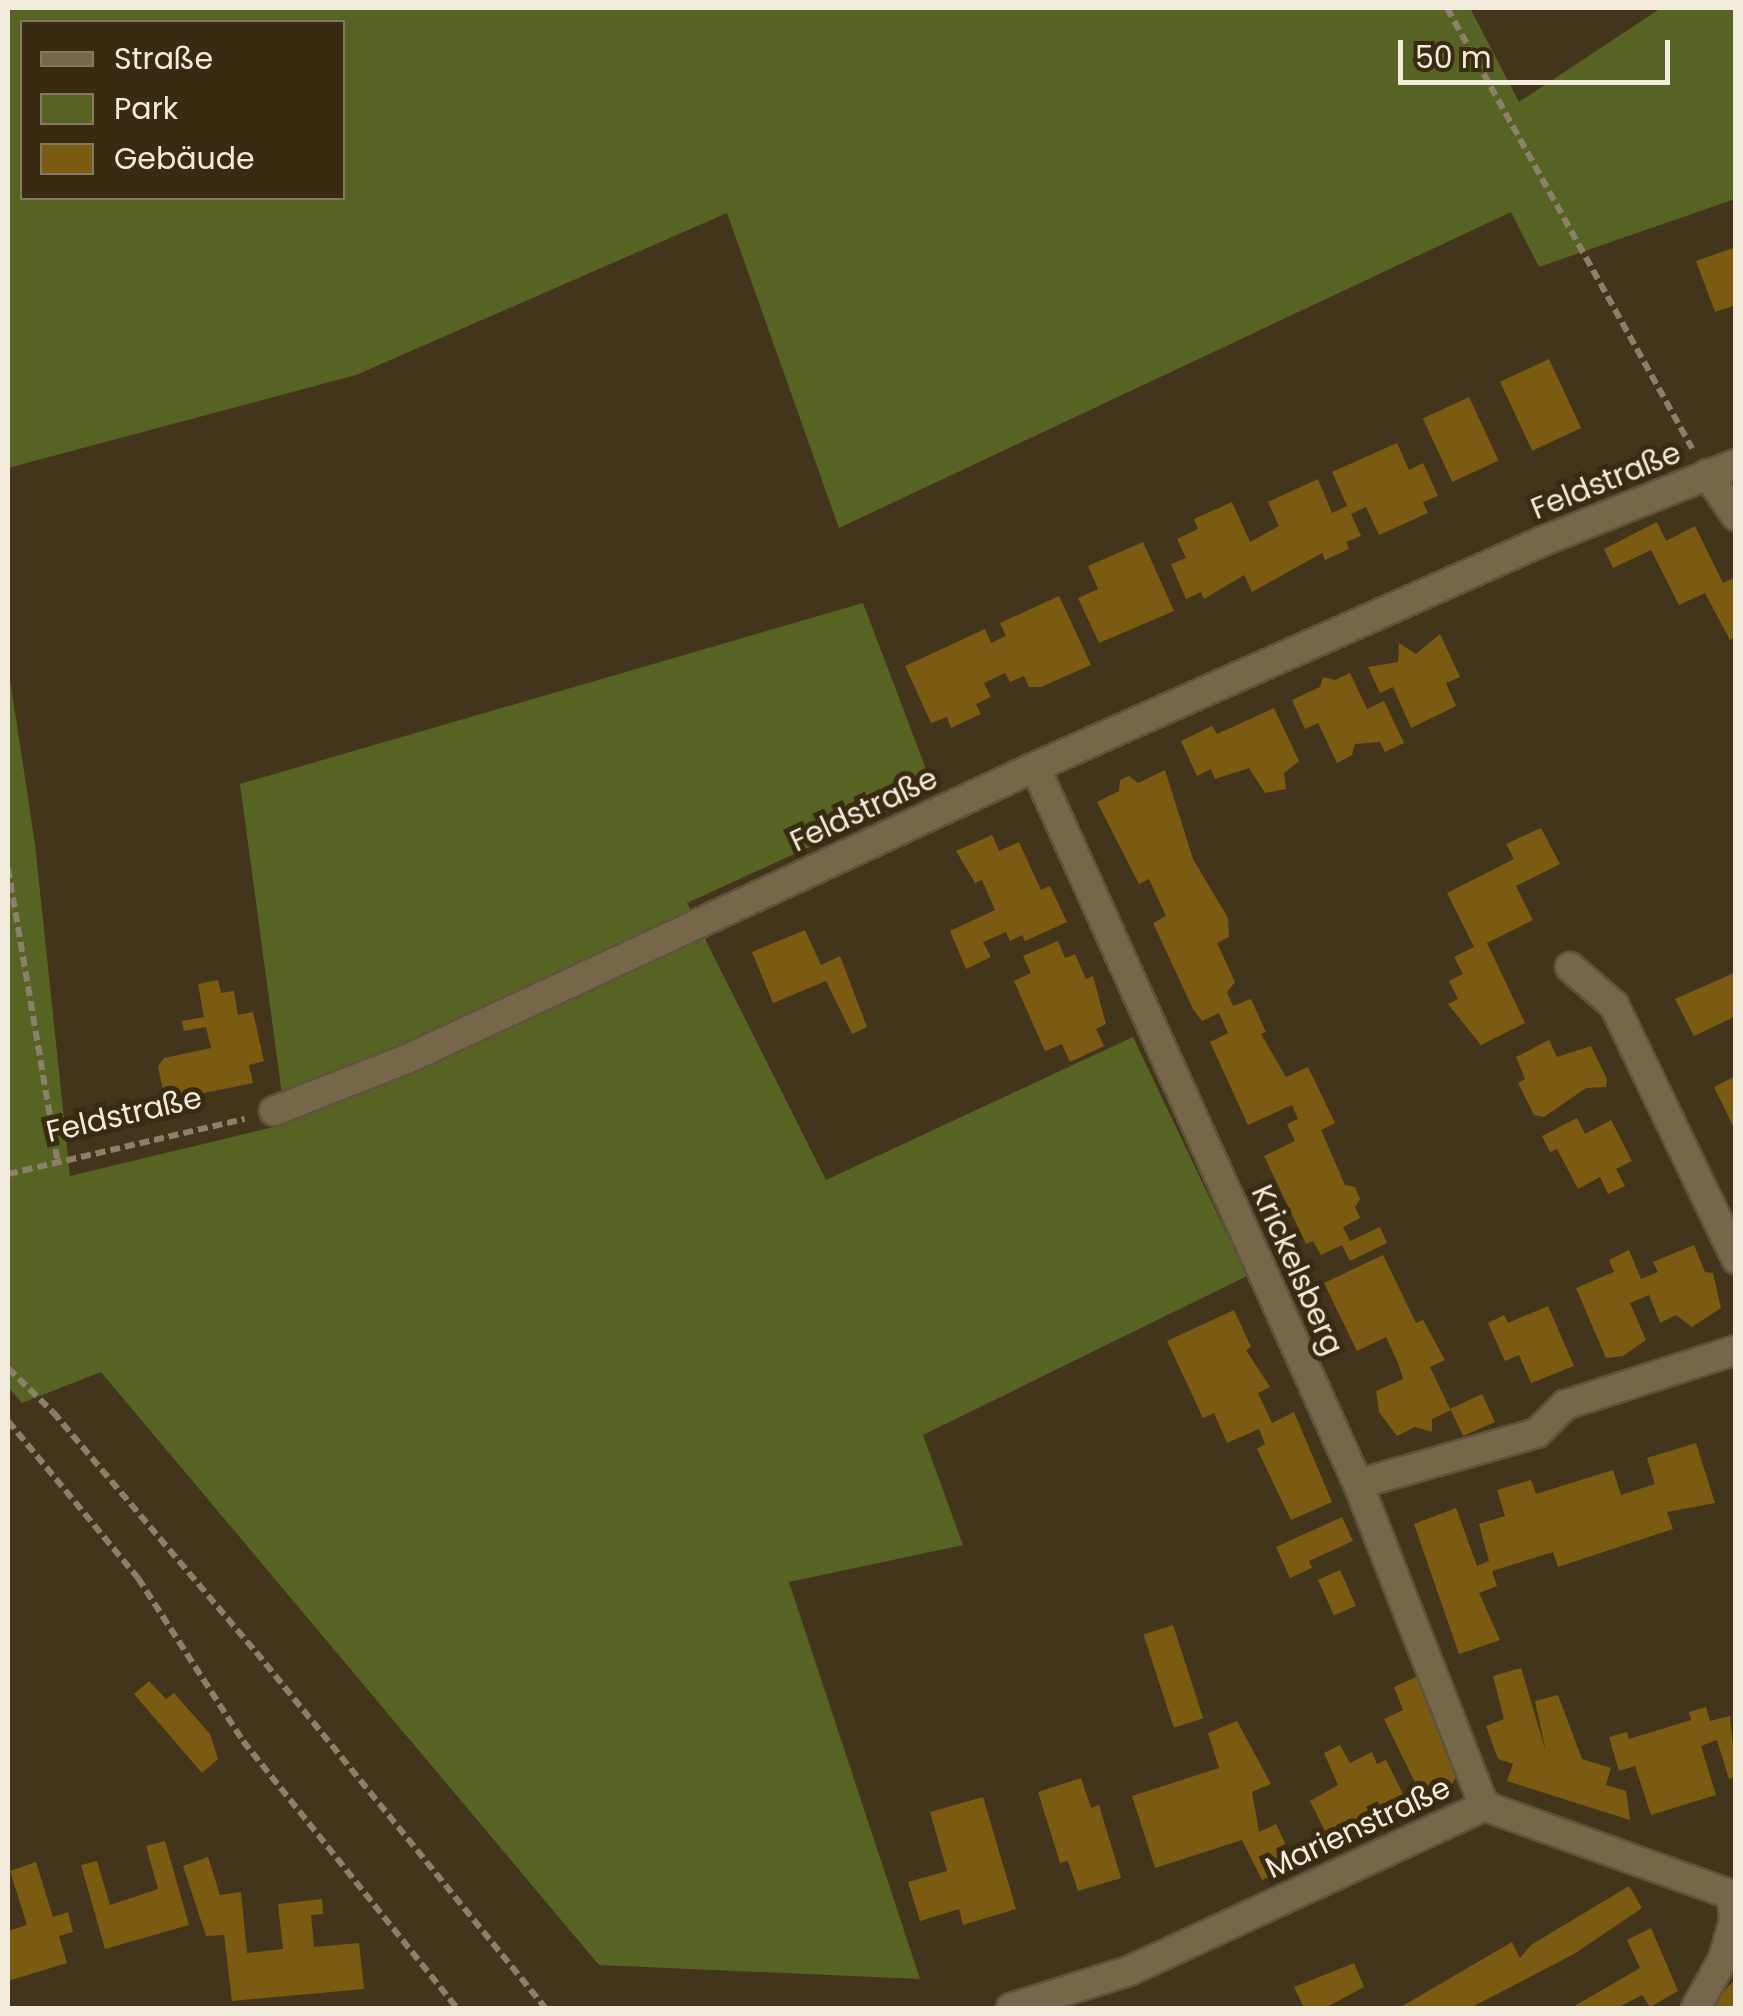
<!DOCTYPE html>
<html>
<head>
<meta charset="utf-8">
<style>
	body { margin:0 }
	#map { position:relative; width:1743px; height:2016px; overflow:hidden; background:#43351b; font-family:Poppins,sans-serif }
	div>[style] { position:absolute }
	.green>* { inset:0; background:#576323 }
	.building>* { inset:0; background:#7b5b11; transform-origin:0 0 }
	.path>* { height:6px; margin-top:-3px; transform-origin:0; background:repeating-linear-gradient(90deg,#8b806a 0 10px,transparent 0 15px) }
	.roads { filter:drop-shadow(2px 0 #5e533b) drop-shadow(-2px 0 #5e533b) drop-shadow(0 2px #5e533b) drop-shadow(0 -2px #5e533b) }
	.minor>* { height:28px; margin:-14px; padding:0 14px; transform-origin:14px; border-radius:14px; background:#76674b }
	span { translate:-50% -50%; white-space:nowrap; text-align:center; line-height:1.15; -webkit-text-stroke:10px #382b11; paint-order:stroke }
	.street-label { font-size:30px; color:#f3ebdb }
	.frame { position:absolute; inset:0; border:10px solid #f3ebdb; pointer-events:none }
	.legend { position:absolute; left:20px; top:20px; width:325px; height:180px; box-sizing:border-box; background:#382b11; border:2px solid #837862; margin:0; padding:12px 18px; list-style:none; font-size:30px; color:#f3ebdb }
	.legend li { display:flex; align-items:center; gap:20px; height:50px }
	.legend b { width:50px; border:2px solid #837862 }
	.scale { position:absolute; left:1398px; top:40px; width:272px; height:45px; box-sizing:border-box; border:5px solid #f3ebdb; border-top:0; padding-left:12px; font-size:30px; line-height:35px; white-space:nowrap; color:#f3ebdb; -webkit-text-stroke:8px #382b11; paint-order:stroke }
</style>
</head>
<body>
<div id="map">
	<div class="green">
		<i style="clip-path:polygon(evenodd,8px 8px,1470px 8px,1519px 102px,1661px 8px,1735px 8px,1735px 199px,1539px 267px,1511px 212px,839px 528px,727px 213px,356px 375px,8px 468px,8px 8px,22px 22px,342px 22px,342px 198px,22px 198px,22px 22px)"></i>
		<i style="clip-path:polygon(863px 603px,934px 790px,687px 903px,826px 1180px,1133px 1037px,1247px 1276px,923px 1435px,963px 1545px,789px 1582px,920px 1979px,599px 1965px,101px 1372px,22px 1403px,8px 1387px,8px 666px,35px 844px,70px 1176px,286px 1124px,240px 784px)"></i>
	</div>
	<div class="building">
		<i style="clip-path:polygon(1736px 247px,1736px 305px,1715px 312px,1696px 261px)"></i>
		<i style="left:1549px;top:359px;width:76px;height:54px;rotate:65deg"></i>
		<i style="left:1469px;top:397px;width:70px;height:51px;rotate:65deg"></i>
		<i style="clip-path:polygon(1397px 443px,1409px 470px,1423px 463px,1438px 496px,1423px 502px,1428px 513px,1379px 535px,1366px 507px,1351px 514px,1361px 536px,1346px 542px,1349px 549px,1325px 560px,1322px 553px,1252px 592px,1244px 575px,1204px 599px,1201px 592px,1186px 599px,1171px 564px,1186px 558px,1177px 539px,1198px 529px,1194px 519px,1232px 502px,1250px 542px,1279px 526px,1268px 502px,1318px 479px,1332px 513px,1347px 506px,1332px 472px)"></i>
		<i style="clip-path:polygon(1657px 522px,1666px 541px,1695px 526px,1723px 583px,1736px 577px,1736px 637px,1730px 640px,1705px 593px,1679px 605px,1651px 550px,1613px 568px,1604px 549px)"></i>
		<i style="clip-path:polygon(1143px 542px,1174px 611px,1099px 643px,1078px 598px,1098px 589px,1088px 566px)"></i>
		<i style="clip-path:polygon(1059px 596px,1091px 665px,1041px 687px,1029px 687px,1024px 676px,1010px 682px,1005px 673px,984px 683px,991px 697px,976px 704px,981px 714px,951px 728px,947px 717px,931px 723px,905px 666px,985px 629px,991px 643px,1006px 636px,1000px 623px)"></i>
		<i style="clip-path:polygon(1440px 634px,1460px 677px,1446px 683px,1456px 706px,1411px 728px,1393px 687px,1380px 693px,1368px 667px,1398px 662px,1399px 643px,1416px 654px)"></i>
		<i style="clip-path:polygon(1350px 673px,1367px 709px,1384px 701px,1404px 743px,1385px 752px,1380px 742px,1355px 744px,1352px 755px,1337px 763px,1318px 723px,1305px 729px,1292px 700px,1320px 687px,1323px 677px,1335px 680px)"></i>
		<i style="clip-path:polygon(1274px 708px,1299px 761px,1284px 773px,1286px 789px,1265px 793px,1249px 768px,1215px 779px,1211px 769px,1197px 776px,1181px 741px,1212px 726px,1217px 734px)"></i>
		<i style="clip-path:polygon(1165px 770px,1193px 859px,1228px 918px,1229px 937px,1217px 943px,1235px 982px,1227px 992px,1233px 1006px,1251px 999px,1266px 1032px,1261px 1034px,1286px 1077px,1308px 1067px,1335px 1123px,1321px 1130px,1345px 1185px,1355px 1187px,1360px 1199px,1355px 1207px,1360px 1218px,1343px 1227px,1350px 1241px,1380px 1227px,1387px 1243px,1350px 1261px,1342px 1245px,1321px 1255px,1313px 1241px,1306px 1244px,1264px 1156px,1295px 1141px,1287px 1124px,1298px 1119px,1292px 1105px,1248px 1125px,1210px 1042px,1228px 1033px,1219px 1013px,1202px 1021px,1193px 1009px,1153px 923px,1166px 916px,1149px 879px,1139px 884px,1097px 802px,1119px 791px,1120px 780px,1129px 776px,1138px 783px)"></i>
		<i style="clip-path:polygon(1541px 828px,1560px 864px,1516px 886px,1533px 920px,1487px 943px,1525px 1023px,1481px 1045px,1448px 1004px,1458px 999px,1449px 981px,1463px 974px,1454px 957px,1474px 947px,1447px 893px,1514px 859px,1506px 844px)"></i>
		<i style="clip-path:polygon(992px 835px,999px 851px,1019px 842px,1041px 890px,1050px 886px,1067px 922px,1025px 941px,1022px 935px,1010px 941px,1006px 932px,983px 942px,991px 957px,966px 969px,950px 931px,995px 910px,982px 880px,975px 883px,956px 851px)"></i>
		<i style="clip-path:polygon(805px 930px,821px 965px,840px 956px,867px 1027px,852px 1034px,826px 981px,773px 1003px,752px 952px)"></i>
		<i style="clip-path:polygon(1058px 941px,1065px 958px,1075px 954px,1086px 979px,1093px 976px,1106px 1024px,1096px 1029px,1104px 1046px,1070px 1062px,1062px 1044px,1045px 1051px,1014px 981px,1031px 973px,1023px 956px)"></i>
		<i style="clip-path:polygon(1736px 972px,1736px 1016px,1694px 1036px,1675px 999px)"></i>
		<i style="clip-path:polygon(218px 980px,221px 993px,234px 991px,238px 1015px,253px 1012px,264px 1061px,249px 1065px,253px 1083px,165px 1101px,158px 1066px,164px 1058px,211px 1048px,206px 1027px,184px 1031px,182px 1021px,204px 1017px,198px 984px)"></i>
		<i style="clip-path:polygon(1549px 1040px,1557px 1057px,1591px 1046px,1607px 1079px,1606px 1087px,1586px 1088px,1544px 1117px,1534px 1115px,1518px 1083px,1525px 1079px,1516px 1057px)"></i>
		<i style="clip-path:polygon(1736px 1076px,1736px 1132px,1714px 1087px)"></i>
		<i style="clip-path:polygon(1577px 1118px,1585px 1134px,1611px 1120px,1632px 1161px,1616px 1169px,1625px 1186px,1608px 1194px,1600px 1177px,1578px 1189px,1557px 1149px,1550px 1152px,1542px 1136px)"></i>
		<i style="clip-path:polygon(1694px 1245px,1705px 1272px,1713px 1273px,1721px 1308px,1692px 1327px,1676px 1315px,1660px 1323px,1649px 1295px,1630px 1303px,1646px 1340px,1623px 1356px,1606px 1358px,1576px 1288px,1614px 1272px,1609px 1260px,1629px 1250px,1641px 1279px,1658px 1272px,1653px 1262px)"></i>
		<i style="clip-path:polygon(1383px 1255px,1416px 1323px,1423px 1320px,1445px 1360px,1430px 1367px,1450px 1409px,1482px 1394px,1495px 1422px,1463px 1436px,1451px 1410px,1432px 1419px,1432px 1432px,1415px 1427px,1397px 1436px,1379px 1412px,1376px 1391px,1403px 1379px,1398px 1363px,1386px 1337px,1357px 1351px,1324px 1283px)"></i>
		<i style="clip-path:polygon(1548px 1306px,1574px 1366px,1531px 1383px,1519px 1355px,1505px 1361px,1488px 1323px,1504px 1315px,1508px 1323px)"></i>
		<i style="clip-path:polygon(1234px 1310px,1251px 1347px,1246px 1350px,1270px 1387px,1258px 1393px,1272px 1423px,1294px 1412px,1332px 1502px,1291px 1520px,1257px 1449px,1265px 1444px,1259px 1429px,1227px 1443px,1214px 1413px,1203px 1418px,1167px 1341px)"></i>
		<i style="clip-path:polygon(1696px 1443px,1715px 1503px,1667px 1512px,1673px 1529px,1558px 1567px,1553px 1552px,1492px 1571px,1497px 1586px,1479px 1593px,1500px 1640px,1459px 1654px,1414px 1524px,1456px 1508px,1477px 1566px,1489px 1561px,1479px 1524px,1505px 1516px,1497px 1490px,1531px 1480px,1536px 1494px,1613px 1470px,1621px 1495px,1655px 1484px,1647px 1458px)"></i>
		<i style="clip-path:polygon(1342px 1517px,1353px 1541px,1309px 1561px,1312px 1568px,1290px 1578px,1276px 1547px)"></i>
		<i style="left:1340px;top:1570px;width:39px;height:24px;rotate:66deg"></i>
		<i style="left:1173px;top:1625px;width:98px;height:31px;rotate:72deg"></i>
		<i style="clip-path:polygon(1521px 1668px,1546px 1752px,1535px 1701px,1558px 1695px,1582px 1759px,1611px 1768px,1606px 1785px,1626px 1791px,1630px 1820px,1507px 1781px,1513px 1764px,1498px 1759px,1486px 1726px,1504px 1719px,1493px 1676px)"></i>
		<i style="clip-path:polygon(1418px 1676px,1456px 1777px,1450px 1788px,1423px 1799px,1384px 1719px,1403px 1710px,1394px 1687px)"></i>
		<i style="clip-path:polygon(149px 1681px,166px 1699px,174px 1693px,210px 1734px,218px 1759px,202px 1773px,134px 1694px)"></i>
		<i style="clip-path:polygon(1706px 1707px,1710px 1721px,1730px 1716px,1736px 1777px,1729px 1779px,1717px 1740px,1701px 1746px,1716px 1795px,1651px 1815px,1635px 1766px,1619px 1771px,1609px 1737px,1627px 1732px,1629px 1739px,1691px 1720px,1689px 1712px)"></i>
		<i style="clip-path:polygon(1237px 1721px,1271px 1784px,1252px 1792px,1259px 1832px,1276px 1824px,1295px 1864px,1262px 1880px,1242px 1840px,1155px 1868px,1132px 1796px,1219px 1768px,1208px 1733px)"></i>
		<i style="clip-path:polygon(1340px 1745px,1350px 1763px,1372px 1752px,1377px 1764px,1386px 1760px,1409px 1806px,1332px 1845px,1310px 1801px,1338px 1785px,1324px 1753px)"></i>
		<i style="clip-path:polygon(1081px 1778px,1091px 1808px,1099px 1805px,1121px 1878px,1078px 1891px,1068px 1861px,1060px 1863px,1038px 1792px)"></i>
		<i style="clip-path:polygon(983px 1797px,1016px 1909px,963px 1925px,959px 1909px,920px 1921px,908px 1882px,947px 1871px,930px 1812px)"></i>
		<i style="clip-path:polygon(165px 1841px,189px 1925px,105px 1949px,81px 1865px,97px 1861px,110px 1905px,158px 1889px,146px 1846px)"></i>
		<i style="clip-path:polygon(208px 1857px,220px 1895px,241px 1892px,247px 1953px,283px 1949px,278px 1904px,322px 1899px,323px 1914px,311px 1915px,314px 1947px,359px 1943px,364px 1989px,232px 2001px,224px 1935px,206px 1936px,183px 1866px)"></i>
		<i style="clip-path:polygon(36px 1862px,53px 1917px,68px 1912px,73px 1932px,59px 1936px,67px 1963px,8px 1981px,8px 1931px,27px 1925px,10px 1871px)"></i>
		<i style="clip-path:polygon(1629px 1886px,1642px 1908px,1574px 1954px,1470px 2008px,1399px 2008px,1512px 1942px,1520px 1958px,1531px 1945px)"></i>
		<i style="clip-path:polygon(1651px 1928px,1678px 1991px,1650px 2007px,1642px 1995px,1617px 2008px,1571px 2008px,1640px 1968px,1627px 1940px)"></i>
		<i style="clip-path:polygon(1354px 1963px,1364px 1987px,1325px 2008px,1304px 2008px,1294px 1987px)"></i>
		<i style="clip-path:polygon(1736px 1978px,1736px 2008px,1709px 2008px)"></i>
	</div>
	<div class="path">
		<i style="left:1447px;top:8px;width:504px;rotate:60.89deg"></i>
		<i style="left:8px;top:868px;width:299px;rotate:80.4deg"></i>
		<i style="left:8px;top:1174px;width:243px;rotate:-13.1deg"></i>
		<i style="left:8px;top:1368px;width:63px;rotate:44.4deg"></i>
		<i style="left:53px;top:1412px;width:314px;rotate:49.8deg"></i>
		<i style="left:256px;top:1652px;width:459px;rotate:50.9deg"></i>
		<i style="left:8px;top:1421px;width:204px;rotate:50.4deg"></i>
		<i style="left:138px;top:1578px;width:194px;rotate:57.2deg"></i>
		<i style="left:243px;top:1741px;width:342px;rotate:51.3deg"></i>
	</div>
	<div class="roads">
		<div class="minor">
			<i style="left:1707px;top:474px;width:51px;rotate:55.4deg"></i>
			<i style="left:1035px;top:767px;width:786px;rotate:65.75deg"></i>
			<i style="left:1358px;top:1484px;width:346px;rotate:68.6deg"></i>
			<i style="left:1570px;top:967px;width:58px;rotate:40.8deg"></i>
			<i style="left:1614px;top:1005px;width:282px;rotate:64.3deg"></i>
			<i style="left:274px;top:1111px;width:143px;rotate:-21.4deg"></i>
			<i style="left:407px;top:1059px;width:693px;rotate:-24.94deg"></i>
			<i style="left:1035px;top:767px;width:556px;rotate:-23.98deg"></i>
			<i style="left:1543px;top:541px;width:208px;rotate:-21.8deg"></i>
			<i style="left:1358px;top:1484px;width:186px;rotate:-15.9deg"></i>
			<i style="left:1537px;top:1433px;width:40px;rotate:-45deg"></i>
			<i style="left:1565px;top:1405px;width:180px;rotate:-17.8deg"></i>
			<i style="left:1011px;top:2008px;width:124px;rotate:-17.4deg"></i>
			<i style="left:1129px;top:1971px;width:391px;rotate:-24.9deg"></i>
			<i style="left:1484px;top:1806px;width:268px;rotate:19.7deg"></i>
			<i style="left:1696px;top:2008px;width:56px;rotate:-61.1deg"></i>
			<i style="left:1723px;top:1959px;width:40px;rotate:-74deg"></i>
			<i style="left:1734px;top:1921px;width:25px;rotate:-95deg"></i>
		</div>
	</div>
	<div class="street-label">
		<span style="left:1606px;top:481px;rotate:-22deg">Feldstraße</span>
		<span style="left:864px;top:810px;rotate:-25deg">Feldstraße</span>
		<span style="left:124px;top:1115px;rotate:-13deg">Feldstraße</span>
		<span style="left:1297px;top:1270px;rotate:66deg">Krickelsberg</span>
		<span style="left:1358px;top:1828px;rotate:-25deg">Marienstraße</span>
	</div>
	<div class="frame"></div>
	<ul class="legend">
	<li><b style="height:12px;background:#76674b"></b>Straße</li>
	<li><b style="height:28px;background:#576323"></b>Park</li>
	<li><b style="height:28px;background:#7b5b11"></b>Gebäude</li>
	</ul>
	<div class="scale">50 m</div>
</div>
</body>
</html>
